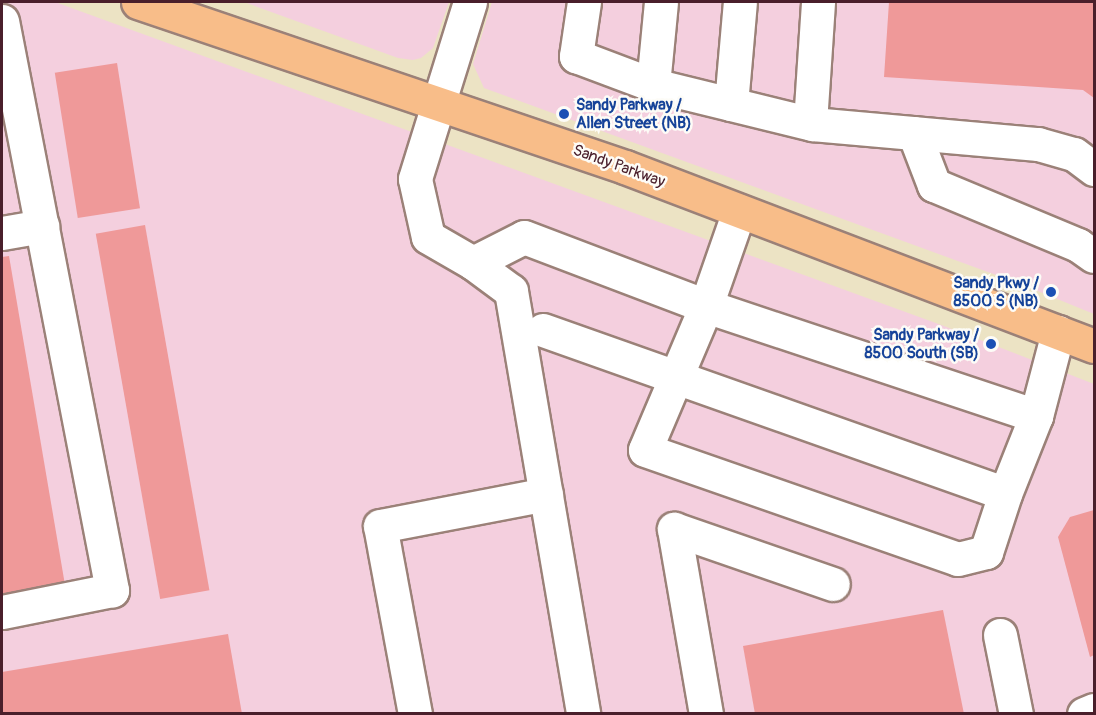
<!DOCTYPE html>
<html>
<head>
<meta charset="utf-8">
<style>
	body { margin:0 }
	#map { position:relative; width:1096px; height:715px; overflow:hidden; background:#ece3c4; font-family:Pangolin,sans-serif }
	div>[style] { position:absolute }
	.built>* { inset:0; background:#f4cfde }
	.building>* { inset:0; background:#ef9999; transform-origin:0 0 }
	.roads { filter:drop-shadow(2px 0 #9b8178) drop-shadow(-2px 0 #9b8178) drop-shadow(0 2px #9b8178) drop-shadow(0 -2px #9b8178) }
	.minor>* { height:33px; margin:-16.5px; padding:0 16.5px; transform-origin:16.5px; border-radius:16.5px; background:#fff }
	.major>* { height:33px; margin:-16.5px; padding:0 16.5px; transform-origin:16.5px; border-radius:16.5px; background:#f8bd89 }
	.dots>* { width:16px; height:16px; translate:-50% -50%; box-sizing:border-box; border:3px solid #fdfcf7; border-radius:50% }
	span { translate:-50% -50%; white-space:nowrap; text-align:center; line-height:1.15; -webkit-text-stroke:5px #fdfcf7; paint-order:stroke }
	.transit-label { font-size:16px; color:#164399; font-weight:700 }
	.left { translate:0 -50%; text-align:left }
	.right { translate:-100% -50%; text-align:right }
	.street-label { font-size:16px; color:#4a1f2b }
	.frame { position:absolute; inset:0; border:3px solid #4a1f2b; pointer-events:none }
</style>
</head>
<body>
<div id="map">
	<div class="built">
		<i style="clip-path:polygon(2px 2px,55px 2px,944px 326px,1094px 384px,1094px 713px,2px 713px)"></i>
		<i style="clip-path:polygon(244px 2px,449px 2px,433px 48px,421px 58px,413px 60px,398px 58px)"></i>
		<i style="clip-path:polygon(492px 2px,1094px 2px,1094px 314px,1018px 283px,484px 88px,473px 64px)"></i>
	</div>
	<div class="building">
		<i style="clip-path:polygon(889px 2px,1094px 2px,1094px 98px,1083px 90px,884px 77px)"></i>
		<i style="left:117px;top:63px;width:147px;height:63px;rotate:81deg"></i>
		<i style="left:145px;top:225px;width:371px;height:50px;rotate:80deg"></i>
		<i style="clip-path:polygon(9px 256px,65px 585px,2px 596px,2px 257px)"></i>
		<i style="clip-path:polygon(1094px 510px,1094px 655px,1090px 657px,1058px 537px,1070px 517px)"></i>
		<i style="clip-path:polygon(943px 610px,964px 714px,755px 714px,743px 646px)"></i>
		<i style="clip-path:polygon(228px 634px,242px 714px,2px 714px,2px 672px)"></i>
	</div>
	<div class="roads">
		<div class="minor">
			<i style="left:470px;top:2px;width:185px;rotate:107.3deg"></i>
			<i style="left:415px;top:179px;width:59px;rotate:77.4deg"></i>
			<i style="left:428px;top:237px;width:52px;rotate:30deg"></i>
			<i style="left:473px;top:263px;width:47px;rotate:36.4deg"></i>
			<i style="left:511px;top:291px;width:429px;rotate:80.3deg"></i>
			<i style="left:584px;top:2px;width:55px;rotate:98.4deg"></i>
			<i style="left:576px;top:56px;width:82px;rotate:20.6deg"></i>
			<i style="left:653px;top:85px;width:164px;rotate:13.8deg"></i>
			<i style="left:812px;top:124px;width:227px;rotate:5.1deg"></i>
			<i style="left:1038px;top:144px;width:37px;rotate:16deg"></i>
			<i style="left:1074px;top:154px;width:25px;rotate:37deg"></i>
			<i style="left:2px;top:21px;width:580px;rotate:79.06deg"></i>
			<i style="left:112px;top:590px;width:112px;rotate:168.7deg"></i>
			<i style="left:653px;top:85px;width:83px;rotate:-84.5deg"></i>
			<i style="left:731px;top:104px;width:102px;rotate:-85deg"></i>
			<i style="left:810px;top:123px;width:121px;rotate:-86.2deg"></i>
			<i style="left:914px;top:133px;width:56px;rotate:69deg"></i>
			<i style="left:934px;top:185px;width:156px;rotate:22.6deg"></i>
			<i style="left:1078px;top:245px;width:19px;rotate:35deg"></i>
			<i style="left:739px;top:211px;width:101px;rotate:109.2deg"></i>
			<i style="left:706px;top:306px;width:156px;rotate:113deg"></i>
			<i style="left:645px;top:450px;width:331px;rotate:19.2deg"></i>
			<i style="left:958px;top:559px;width:29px;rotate:-14deg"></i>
			<i style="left:986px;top:552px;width:61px;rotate:-71.9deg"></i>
			<i style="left:1005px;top:494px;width:84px;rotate:-68.3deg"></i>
			<i style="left:1036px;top:416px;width:87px;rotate:-75.3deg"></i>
			<i style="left:2px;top:233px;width:41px;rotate:-9.9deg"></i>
			<i style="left:473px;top:263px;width:57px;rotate:-27deg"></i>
			<i style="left:524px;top:237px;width:195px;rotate:20.8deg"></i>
			<i style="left:706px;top:306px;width:348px;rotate:18.4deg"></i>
			<i style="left:543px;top:330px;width:490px;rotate:19.5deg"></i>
			<i style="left:1000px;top:635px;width:81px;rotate:78.6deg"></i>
			<i style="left:415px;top:714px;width:191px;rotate:-100.5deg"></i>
			<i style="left:380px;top:526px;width:169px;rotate:-10.9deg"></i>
			<i style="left:706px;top:714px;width:188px;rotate:-99.8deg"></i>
			<i style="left:674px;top:529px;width:168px;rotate:19.1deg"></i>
			<i style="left:1084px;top:714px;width:11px;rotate:-22deg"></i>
		</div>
		<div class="major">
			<i style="left:138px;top:2px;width:514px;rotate:18.72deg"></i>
			<i style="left:625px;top:167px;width:502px;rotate:20.89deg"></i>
		</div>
	</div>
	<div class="dots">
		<i style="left:564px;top:114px;background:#1a4fb4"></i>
		<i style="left:1051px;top:292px;background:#1a4fb4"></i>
		<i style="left:991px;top:344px;background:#1a4fb4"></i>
	</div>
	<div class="transit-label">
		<span class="left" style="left:576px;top:114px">Sandy Parkway /<br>Allen Street (NB)</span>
		<span class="right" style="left:1039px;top:292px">Sandy Pkwy /<br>8500 S (NB)</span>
		<span class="right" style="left:979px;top:344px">Sandy Parkway /<br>8500 South (SB)</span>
	</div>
	<div class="street-label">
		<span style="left:619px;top:166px;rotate:20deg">Sandy Parkway</span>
	</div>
	<div class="frame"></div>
</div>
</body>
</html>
